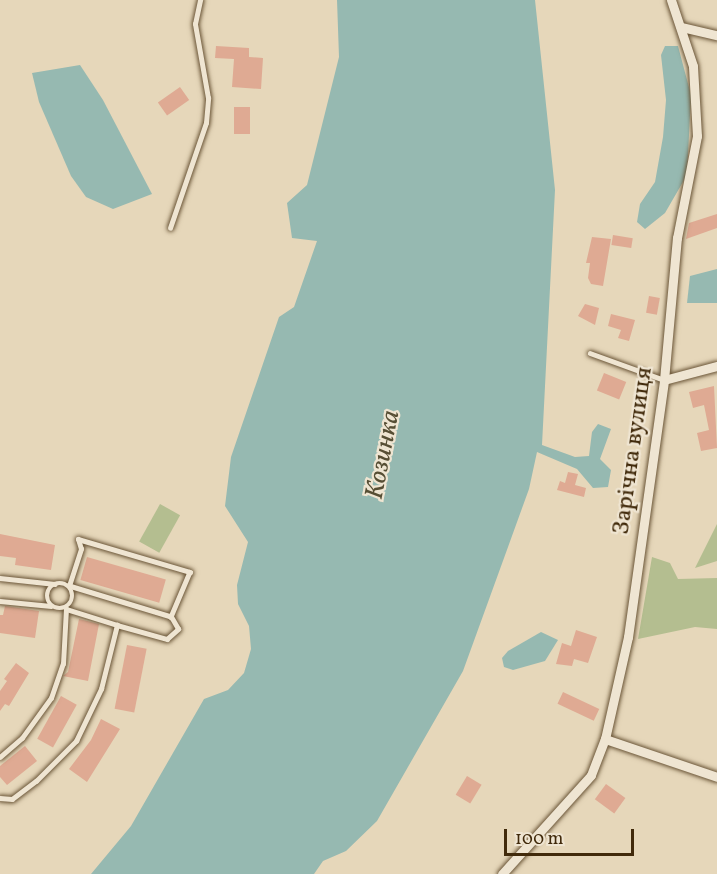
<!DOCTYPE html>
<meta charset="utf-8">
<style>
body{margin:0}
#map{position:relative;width:717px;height:874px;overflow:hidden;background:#e6d7ba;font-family:Vollkorn,serif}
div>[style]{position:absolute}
.green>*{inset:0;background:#b4be90;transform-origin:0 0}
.water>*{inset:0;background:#96b9b1}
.building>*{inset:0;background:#dfaa93;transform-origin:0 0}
.roads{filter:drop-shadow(0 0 2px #6a5537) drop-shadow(0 0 2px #6a5537)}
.lane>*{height:4.5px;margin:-2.25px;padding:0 2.25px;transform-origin:2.25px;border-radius:2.25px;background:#efe5d2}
.lane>.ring{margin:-2.25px;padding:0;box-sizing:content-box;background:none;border:4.5px solid #efe5d2;border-radius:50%}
.street>*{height:9px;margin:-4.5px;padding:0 4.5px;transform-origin:4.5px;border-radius:4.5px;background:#efe5d2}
span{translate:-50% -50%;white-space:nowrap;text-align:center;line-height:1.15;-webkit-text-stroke:4.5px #efe5d2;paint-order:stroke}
.street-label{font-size:24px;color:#412a0b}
.water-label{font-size:26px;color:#564e34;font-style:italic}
.scale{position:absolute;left:504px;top:829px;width:130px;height:27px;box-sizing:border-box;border:3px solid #412a0b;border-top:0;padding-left:8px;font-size:18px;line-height:21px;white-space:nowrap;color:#412a0b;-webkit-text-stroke:4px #efe5d2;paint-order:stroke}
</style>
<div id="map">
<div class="green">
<div style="left:160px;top:504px;width:23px;height:43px;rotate:29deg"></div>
<div style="clip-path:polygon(717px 524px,717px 561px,695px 568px)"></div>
<div style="clip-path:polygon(652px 557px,670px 563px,678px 579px,717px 578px,717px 629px,695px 627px,638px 639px)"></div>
</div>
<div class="water">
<div style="clip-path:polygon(337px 0,535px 0,555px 190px,542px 445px,575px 457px,589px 456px,592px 432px,598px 424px,611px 429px,600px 459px,611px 470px,608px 487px,593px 488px,577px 469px,537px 452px,529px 489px,463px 671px,377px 821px,346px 851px,323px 861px,314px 874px,91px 874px,131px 826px,204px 699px,228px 690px,244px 673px,251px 649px,249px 626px,238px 604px,237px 585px,248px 542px,225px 506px,231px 457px,279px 317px,294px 307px,317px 241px,292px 238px,287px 203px,307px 185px,339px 57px)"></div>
<div style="clip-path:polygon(665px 46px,678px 46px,691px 95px,687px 175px,665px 213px,645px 229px,637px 222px,640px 204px,655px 182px,663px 137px,666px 100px,661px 55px)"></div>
<div style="clip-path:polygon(80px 65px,103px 100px,152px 194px,113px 209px,86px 197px,71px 176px,39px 102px,32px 73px)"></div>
<div style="clip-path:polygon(717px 269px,717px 303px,687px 303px,690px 276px)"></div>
<div style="clip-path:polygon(541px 632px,558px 640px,545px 661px,513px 670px,504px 667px,502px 658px,508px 651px)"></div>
</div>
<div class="building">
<div style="clip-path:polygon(216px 46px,249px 48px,249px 57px,263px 58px,261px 89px,232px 87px,234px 59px,215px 58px)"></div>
<div style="left:180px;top:87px;width:16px;height:27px;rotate:55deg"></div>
<div style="left:234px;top:107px;width:16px;height:27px"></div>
<div style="clip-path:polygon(717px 214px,717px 228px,686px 239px,689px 223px)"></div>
<div style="left:613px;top:235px;width:20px;height:10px;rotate:9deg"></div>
<div style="clip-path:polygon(592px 237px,611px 239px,603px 286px,591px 284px,588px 278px,590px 263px,586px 263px)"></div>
<div style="left:649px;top:296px;width:11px;height:17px;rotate:10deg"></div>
<div style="clip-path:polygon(585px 304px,599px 308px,595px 325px,578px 316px)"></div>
<div style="clip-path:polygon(611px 314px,635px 320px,629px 341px,618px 338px,621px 330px,608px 326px)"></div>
<div style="left:604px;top:373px;width:24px;height:19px;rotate:22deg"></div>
<div style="clip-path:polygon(714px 386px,717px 448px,701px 451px,697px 433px,709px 430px,704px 405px,693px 408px,689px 392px)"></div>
<div style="clip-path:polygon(568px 472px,578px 474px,575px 485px,586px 488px,584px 497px,557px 490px,560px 481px,565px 483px)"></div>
<div style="clip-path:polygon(0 534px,55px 545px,51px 570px,15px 565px,16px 558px,0 556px)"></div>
<div style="left:87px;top:557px;width:82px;height:24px;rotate:16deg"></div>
<div style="clip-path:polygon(5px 606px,39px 611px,35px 638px,0 633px,0 615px,3px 615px)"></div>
<div style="clip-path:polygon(79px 619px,99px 624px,88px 681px,63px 676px,68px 672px)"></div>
<div style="clip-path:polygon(576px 630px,597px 637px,588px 663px,574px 659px,572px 666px,556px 664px,562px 643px,571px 646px)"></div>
<div style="left:127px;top:645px;width:20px;height:65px;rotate:11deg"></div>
<div style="clip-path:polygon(16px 663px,29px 673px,9px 706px,5px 704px,0 711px,0 691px,7px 681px,4px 679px)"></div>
<div style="left:563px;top:692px;width:40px;height:13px;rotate:25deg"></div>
<div style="left:61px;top:696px;width:18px;height:49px;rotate:29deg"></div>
<div style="clip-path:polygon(101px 719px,120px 729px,87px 782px,69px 769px,91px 740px)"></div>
<div style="clip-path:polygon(25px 746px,37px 761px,7px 785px,0 777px,0 766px)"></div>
<div style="left:467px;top:776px;width:17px;height:22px;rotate:31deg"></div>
<div style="left:606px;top:784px;width:24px;height:19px;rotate:36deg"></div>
</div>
<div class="roads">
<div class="lane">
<div style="left:170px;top:228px;width:111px;rotate:-71.1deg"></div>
<div style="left:206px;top:123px;width:25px;rotate:-85deg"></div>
<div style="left:208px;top:98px;width:75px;rotate:-100deg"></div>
<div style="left:195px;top:24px;width:25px;rotate:-78deg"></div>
<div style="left:590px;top:353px;width:79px;rotate:20deg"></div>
<div style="left:78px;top:539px;width:117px;rotate:16.4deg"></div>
<div style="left:190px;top:572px;width:49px;rotate:112.9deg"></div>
<div style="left:0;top:578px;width:55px;rotate:6.2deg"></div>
<div class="ring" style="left:47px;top:583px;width:21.5px;height:21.5px"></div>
<div style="left:0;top:601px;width:51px;rotate:5.6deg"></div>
<div style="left:0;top:757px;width:29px;rotate:-41deg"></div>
<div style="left:22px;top:738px;width:49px;rotate:-54.1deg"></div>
<div style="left:51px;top:698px;width:36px;rotate:-71deg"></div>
<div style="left:63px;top:664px;width:55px;rotate:-86.9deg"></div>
<div style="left:66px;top:609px;width:53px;rotate:17.4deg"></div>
<div style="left:0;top:798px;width:12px;rotate:5deg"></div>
<div style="left:12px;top:799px;width:30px;rotate:-37deg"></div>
<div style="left:36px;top:781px;width:57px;rotate:-45deg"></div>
<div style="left:76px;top:741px;width:58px;rotate:-64.3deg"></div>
<div style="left:101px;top:689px;width:66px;rotate:-76deg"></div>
<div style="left:117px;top:625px;width:52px;rotate:15.6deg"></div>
<div style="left:167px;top:639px;width:15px;rotate:-42deg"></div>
<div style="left:178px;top:629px;width:14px;rotate:-120deg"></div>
<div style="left:171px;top:617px;width:107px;rotate:-163.1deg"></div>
<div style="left:69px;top:586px;width:39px;rotate:-72deg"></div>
<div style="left:81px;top:549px;width:10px;rotate:-107deg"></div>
</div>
<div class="street">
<div style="left:681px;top:27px;width:37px;rotate:13deg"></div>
<div style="left:664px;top:380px;width:55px;rotate:-14.8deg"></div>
<div style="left:605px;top:739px;width:118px;rotate:18.7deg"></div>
<div style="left:502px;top:874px;width:133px;rotate:-48deg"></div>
<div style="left:591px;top:775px;width:39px;rotate:-69deg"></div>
<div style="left:605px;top:739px;width:105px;rotate:-77.3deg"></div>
<div style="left:628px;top:637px;width:260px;rotate:-82deg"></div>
<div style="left:664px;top:380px;width:143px;rotate:-84.8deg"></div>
<div style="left:677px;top:238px;width:104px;rotate:-78.9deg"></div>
<div style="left:697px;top:136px;width:70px;rotate:-93.3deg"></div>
<div style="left:693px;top:66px;width:70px;rotate:-108.4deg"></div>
</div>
</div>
<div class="street-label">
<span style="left:634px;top:451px;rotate:-82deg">Зарічна вулиця</span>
</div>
<div class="water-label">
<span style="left:384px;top:455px;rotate:-79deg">Козинка</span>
</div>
<div class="scale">100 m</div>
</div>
